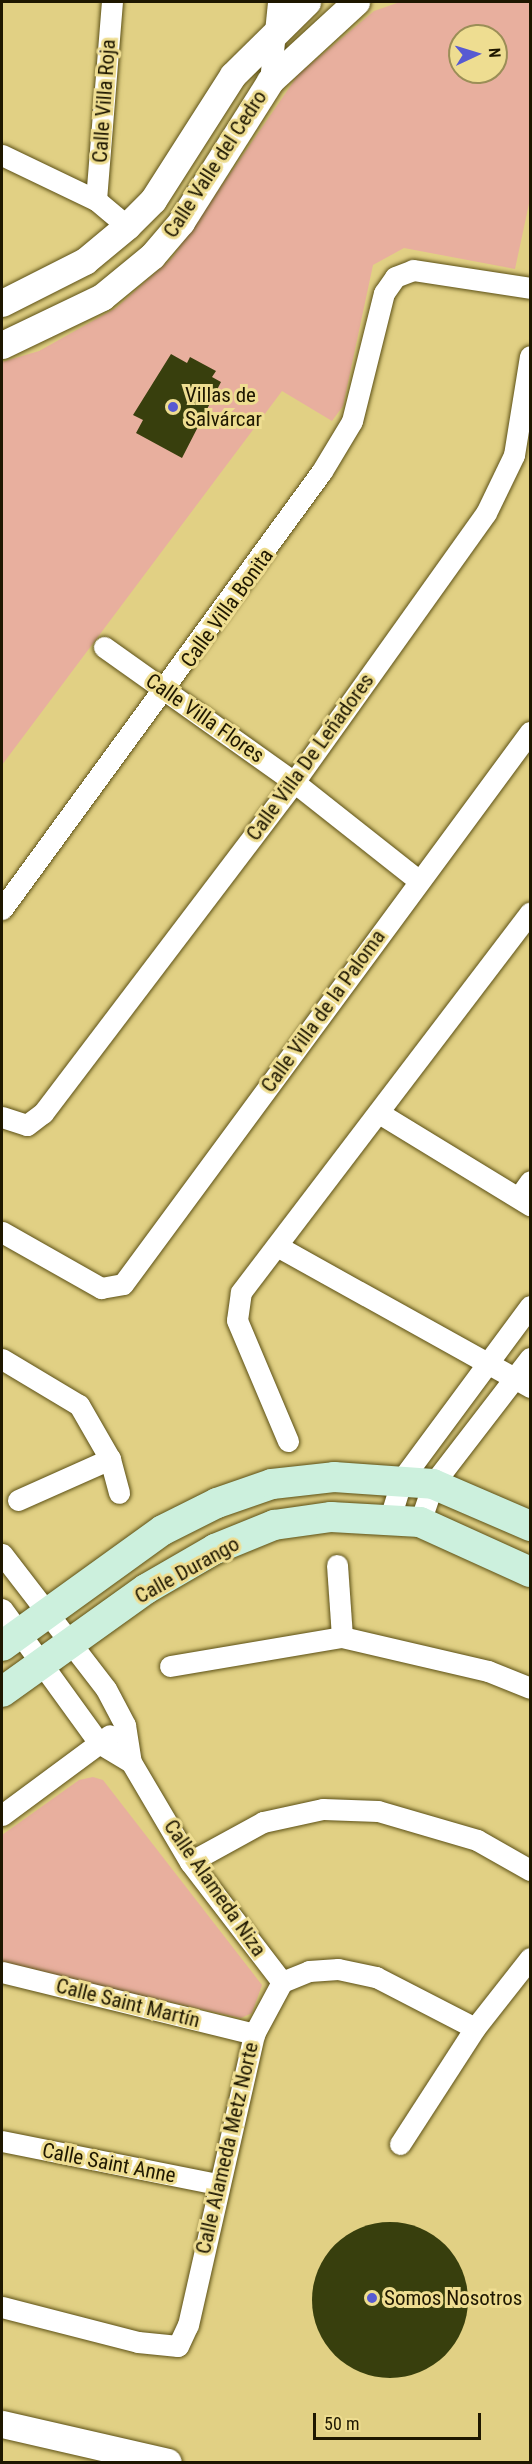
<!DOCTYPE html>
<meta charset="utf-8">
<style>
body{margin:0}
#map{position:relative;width:532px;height:2464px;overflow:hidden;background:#e1d084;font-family:"Roboto Condensed",sans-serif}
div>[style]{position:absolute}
.green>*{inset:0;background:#e8af9e}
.building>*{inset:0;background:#383f0d}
.round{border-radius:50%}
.roads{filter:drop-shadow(0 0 2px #5c5015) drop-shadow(0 0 2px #5c5015)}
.minor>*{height:21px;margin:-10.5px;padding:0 10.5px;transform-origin:10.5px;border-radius:10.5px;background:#fff}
.tertiary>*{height:27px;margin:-13.5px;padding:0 13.5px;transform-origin:13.5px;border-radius:13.5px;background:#fff}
.secondary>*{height:30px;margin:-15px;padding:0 15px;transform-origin:15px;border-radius:15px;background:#ccf0dd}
.dots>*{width:16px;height:16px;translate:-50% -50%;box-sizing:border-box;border:3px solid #eedd91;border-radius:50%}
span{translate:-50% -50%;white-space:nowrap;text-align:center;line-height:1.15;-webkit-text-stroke:6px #eedd91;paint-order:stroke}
.street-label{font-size:21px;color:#1e1700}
.poi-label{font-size:21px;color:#1e1700}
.left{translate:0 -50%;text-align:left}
.frame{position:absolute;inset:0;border:3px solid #1e1700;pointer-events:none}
.north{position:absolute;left:448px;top:24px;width:60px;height:60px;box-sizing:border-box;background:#eedd91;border:2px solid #9b8e57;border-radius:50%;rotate:86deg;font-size:16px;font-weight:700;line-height:24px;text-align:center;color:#1e1700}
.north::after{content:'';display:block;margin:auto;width:21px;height:27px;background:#575ad2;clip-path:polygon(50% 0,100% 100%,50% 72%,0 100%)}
.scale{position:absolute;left:313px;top:2413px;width:168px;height:27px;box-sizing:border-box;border:3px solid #1e1700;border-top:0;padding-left:8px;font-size:18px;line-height:21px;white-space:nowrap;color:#1e1700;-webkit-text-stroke:4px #eedd91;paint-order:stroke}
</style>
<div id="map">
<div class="green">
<div style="clip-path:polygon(evenodd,400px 2px,530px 2px,530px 199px,515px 269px,404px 248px,373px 265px,343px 406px,332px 421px,282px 391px,2px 765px,2px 362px,39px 351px,116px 308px,172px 258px,298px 75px,374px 11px,400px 2px,460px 36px,496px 36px,496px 72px,460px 72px,460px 36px)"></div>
<div style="clip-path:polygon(93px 1777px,103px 1780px,262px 1985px,252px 2013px,241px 2018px,2px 1964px,2px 1835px,79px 1780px)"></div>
</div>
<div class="building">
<div style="clip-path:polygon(171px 354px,187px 363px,190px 357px,216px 371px,212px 377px,221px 382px,182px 458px,136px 433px,143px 420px,133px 415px)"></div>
<div class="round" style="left:312px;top:2222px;width:156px;height:156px"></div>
</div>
<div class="roads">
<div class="minor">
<div style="left:270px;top:81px;width:79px;rotate:-84.2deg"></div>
<div style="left:2px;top:155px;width:104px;rotate:25.6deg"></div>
<div style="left:96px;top:200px;width:40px;rotate:40deg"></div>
<div style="left:96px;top:200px;width:199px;rotate:-85.4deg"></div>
<div style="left:104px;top:647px;width:233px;rotate:35.4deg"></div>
<div style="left:294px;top:782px;width:158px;rotate:38.3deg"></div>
<div style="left:2px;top:909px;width:542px;rotate:-53.85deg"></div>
<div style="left:322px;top:471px;width:58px;rotate:-59deg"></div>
<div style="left:352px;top:421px;width:132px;rotate:-76deg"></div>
<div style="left:384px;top:293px;width:19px;rotate:-55deg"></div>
<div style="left:395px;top:277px;width:19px;rotate:-21deg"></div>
<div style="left:413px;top:270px;width:118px;rotate:8.7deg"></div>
<div style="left:379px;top:1113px;width:177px;rotate:31.4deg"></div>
<div style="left:2px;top:1117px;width:26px;rotate:18deg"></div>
<div style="left:27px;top:1125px;width:20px;rotate:-37deg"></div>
<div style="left:43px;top:1113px;width:415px;rotate:-52.8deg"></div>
<div style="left:294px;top:782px;width:330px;rotate:-54.5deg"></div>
<div style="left:486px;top:513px;width:64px;rotate:-64.2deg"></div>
<div style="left:514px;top:455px;width:100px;rotate:-80.8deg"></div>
<div style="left:519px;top:1197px;width:19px;rotate:-55deg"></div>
<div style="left:2px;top:1232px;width:114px;rotate:29.5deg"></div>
<div style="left:101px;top:1288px;width:22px;rotate:-10deg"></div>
<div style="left:123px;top:1284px;width:686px;rotate:-53.6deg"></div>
<div style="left:277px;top:1246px;width:290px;rotate:29.1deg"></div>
<div style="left:2px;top:1359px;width:90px;rotate:30.9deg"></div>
<div style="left:79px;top:1405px;width:62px;rotate:60.1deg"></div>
<div style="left:110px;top:1459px;width:35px;rotate:75deg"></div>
<div style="left:288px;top:1441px;width:131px;rotate:-112.9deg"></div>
<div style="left:237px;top:1320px;width:28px;rotate:-82deg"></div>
<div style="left:241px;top:1292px;width:477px;rotate:-52.7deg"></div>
<div style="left:18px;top:1500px;width:101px;rotate:-24deg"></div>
<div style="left:390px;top:1518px;width:41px;rotate:-72.9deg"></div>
<div style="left:402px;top:1479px;width:215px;rotate:-53.5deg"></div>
<div style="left:420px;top:1522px;width:40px;rotate:-71.1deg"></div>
<div style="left:433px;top:1484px;width:159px;rotate:-52.4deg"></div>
<div style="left:2px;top:1554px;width:170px;rotate:52.4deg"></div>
<div style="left:106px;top:1689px;width:41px;rotate:62.2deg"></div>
<div style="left:125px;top:1725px;width:37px;rotate:81deg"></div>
<div style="left:131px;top:1762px;width:116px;rotate:59.5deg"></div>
<div style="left:190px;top:1862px;width:151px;rotate:52.5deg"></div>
<div style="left:337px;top:1565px;width:72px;rotate:86deg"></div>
<div style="left:2px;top:1609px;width:165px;rotate:54.1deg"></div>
<div style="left:99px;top:1743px;width:37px;rotate:31deg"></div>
<div style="left:170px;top:1666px;width:174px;rotate:-9.6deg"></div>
<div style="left:342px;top:1637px;width:150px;rotate:13.1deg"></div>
<div style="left:488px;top:1671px;width:45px;rotate:22deg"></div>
<div style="left:2px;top:1815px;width:134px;rotate:-36.5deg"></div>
<div style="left:190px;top:1862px;width:83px;rotate:-28.7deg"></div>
<div style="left:263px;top:1822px;width:61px;rotate:-12.2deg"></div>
<div style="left:323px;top:1809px;width:55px;rotate:2.1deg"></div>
<div style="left:378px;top:1811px;width:103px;rotate:16.3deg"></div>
<div style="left:477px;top:1840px;width:61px;rotate:29.5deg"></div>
<div style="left:2px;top:1972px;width:260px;rotate:13.8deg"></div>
<div style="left:2px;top:2141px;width:219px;rotate:11.3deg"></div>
<div style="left:400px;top:2144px;width:138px;rotate:-57.1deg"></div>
<div style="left:475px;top:2028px;width:89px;rotate:-51.8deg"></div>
<div style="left:2px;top:2307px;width:140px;rotate:14.4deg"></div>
<div style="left:138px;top:2342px;width:40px;rotate:5.7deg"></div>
<div style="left:178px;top:2346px;width:23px;rotate:-65deg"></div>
<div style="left:188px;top:2325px;width:298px;rotate:-77.2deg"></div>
<div style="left:254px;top:2034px;width:59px;rotate:-61.7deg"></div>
<div style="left:282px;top:1982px;width:29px;rotate:-22deg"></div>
<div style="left:309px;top:1971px;width:29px;rotate:-4deg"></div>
<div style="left:338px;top:1969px;width:39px;rotate:12deg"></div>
<div style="left:376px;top:1977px;width:111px;rotate:27.3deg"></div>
</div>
<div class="tertiary">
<div style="left:2px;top:303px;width:93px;rotate:-26.8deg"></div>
<div style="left:85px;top:261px;width:55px;rotate:-39.8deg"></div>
<div style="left:127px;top:226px;width:37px;rotate:-45deg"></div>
<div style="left:153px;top:200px;width:148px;rotate:-57.4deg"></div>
<div style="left:233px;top:75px;width:104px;rotate:-44.6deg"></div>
<div style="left:2px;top:345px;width:111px;rotate:-25.6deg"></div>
<div style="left:102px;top:297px;width:65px;rotate:-39.4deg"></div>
<div style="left:152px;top:256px;width:45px;rotate:-49.5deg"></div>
<div style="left:181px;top:222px;width:167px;rotate:-57.7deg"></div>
<div style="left:270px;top:81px;width:117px;rotate:-42.6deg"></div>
<div style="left:2px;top:2424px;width:170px;rotate:12.9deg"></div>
</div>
<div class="secondary">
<div style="left:2px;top:1646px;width:198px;rotate:-35.8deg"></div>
<div style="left:163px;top:1530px;width:60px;rotate:-26.6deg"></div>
<div style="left:217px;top:1503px;width:58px;rotate:-19.1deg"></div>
<div style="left:272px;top:1484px;width:62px;rotate:-6.4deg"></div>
<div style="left:334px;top:1477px;width:99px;rotate:4deg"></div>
<div style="left:433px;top:1484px;width:106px;rotate:23.4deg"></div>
<div style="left:2px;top:1692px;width:177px;rotate:-35.6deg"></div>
<div style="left:146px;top:1589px;width:80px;rotate:-30.1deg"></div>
<div style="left:215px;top:1549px;width:64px;rotate:-22.1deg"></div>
<div style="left:274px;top:1525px;width:58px;rotate:-8deg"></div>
<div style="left:331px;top:1517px;width:89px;rotate:3.2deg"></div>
<div style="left:420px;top:1522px;width:121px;rotate:24.4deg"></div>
</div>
</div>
<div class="dots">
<div style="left:173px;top:407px;background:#575ad2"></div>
<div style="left:372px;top:2298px;background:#575ad2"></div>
</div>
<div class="street-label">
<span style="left:104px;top:101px;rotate:-86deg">Calle Villa Roja</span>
<span style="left:215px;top:164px;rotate:-57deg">Calle Valle del Cedro</span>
<span style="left:227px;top:608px;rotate:-54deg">Calle Villa Bonita</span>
<span style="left:205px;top:718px;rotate:35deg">Calle Villa Flores</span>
<span style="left:310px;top:757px;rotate:-54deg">Calle Villa De Leñadores</span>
<span style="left:323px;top:1011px;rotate:-54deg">Calle Villa de la Paloma</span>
<span style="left:187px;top:1570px;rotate:-29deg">Calle Durango</span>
<span style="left:215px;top:1888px;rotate:55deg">Calle Alameda Niza</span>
<span style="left:128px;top:2003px;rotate:14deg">Calle Saint Martín</span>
<span style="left:227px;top:2148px;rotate:-77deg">Calle Alameda Metz Norte</span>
<span style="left:109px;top:2163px;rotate:11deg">Calle Saint Anne</span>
</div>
<div class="poi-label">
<span class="left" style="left:185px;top:407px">Villas de<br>Salvárcar</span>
<span class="left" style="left:384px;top:2298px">Somos Nosotros</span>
</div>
<div class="frame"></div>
<div class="north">N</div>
<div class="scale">50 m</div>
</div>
